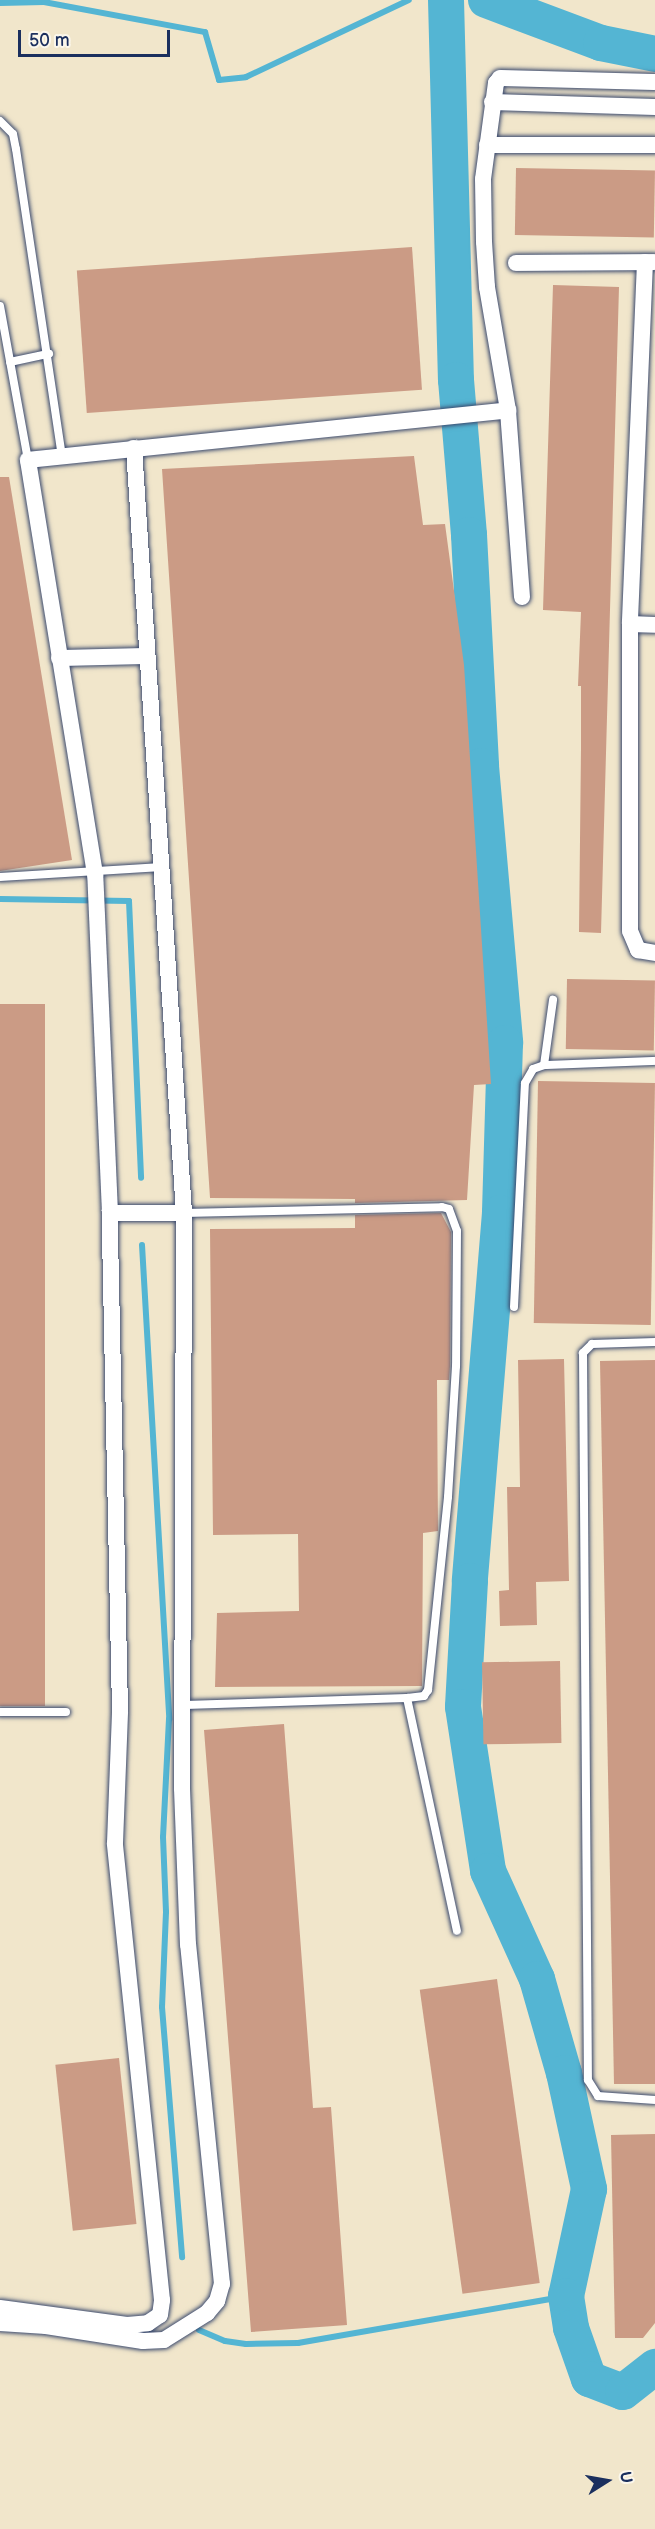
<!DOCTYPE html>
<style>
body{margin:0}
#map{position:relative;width:655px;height:2529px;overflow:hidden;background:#f1e6cb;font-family:"Balsamiq Sans",sans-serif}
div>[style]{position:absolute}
.stream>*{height:6px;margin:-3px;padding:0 3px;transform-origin:3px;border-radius:3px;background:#54b5d3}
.river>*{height:36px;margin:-18px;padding:0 18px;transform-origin:18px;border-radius:18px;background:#54b5d3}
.building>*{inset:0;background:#cb9b85;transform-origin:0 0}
.roads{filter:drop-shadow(0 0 2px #3b4a6e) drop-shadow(0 0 2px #3b4a6e)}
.lane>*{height:8px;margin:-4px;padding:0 4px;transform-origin:4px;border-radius:4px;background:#fff}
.street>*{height:16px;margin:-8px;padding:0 8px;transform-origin:8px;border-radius:8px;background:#fff}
span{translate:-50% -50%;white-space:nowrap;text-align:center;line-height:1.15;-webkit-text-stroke:5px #fbf7ec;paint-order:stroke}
.north{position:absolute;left:577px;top:2451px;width:60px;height:60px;-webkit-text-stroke:4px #fbf7ec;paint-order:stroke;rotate:79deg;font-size:16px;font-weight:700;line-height:24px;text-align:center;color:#1b2f5e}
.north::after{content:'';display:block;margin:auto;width:21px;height:27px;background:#1b2f5e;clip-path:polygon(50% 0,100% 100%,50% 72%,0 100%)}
.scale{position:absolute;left:18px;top:30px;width:152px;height:27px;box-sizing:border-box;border:3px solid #1b2f5e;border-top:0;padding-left:8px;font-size:18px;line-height:21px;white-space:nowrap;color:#1b2f5e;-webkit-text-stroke:4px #fbf7ec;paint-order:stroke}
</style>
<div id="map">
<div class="stream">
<div style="left:0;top:3px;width:44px;rotate:-1.3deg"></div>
<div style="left:44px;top:2px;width:164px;rotate:10.6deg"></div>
<div style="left:205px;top:32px;width:50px;rotate:73.7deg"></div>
<div style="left:219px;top:80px;width:27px;rotate:-6deg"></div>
<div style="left:246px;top:77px;width:180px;rotate:-25.3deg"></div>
<div style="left:0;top:899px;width:129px;rotate:0.9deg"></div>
<div style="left:129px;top:901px;width:277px;rotate:87.5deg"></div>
<div style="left:142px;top:1245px;width:475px;rotate:86.7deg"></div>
<div style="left:169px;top:1719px;width:118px;rotate:92.9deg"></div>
<div style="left:163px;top:1837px;width:75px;rotate:87.7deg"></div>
<div style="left:166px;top:1912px;width:95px;rotate:92.4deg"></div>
<div style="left:162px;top:2007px;width:251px;rotate:85.4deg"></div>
<div style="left:199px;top:2330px;width:28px;rotate:23deg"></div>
<div style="left:225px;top:2341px;width:21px;rotate:8deg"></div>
<div style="left:246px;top:2344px;width:52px;rotate:-1.1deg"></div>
<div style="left:298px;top:2343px;width:272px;rotate:-9.9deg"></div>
</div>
<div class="river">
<div style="left:446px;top:0;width:380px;rotate:88.5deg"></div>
<div style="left:456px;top:380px;width:156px;rotate:85.2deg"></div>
<div style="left:469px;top:535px;width:231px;rotate:87deg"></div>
<div style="left:481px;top:766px;width:278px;rotate:85deg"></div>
<div style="left:505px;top:1043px;width:170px;rotate:91.7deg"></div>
<div style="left:500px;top:1213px;width:369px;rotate:94.7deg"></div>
<div style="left:470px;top:1581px;width:126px;rotate:93.2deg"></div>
<div style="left:463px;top:1707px;width:166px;rotate:81.3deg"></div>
<div style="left:488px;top:1871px;width:119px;rotate:65.6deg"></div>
<div style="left:537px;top:1979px;width:98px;rotate:74deg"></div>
<div style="left:564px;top:2073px;width:119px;rotate:77.8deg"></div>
<div style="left:589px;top:2189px;width:109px;rotate:102.1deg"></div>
<div style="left:566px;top:2296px;width:32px;rotate:81deg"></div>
<div style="left:571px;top:2328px;width:54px;rotate:70.6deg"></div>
<div style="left:589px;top:2379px;width:36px;rotate:21deg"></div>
<div style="left:623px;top:2392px;width:41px;rotate:-38deg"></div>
<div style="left:486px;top:0;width:123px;rotate:20.5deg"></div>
<div style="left:601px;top:43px;width:55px;rotate:11.5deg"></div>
</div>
<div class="building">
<div style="left:516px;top:168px;width:139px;height:67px;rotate:1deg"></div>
<div style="left:412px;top:247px;width:143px;height:336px;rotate:86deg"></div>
<div style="clip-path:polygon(553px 285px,619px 287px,601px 933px,579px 932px,581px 748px,581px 686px,578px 686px,581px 612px,543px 610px)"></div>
<div style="clip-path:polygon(414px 456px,423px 525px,445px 524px,464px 665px,491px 1084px,474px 1085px,467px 1200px,355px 1203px,355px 1199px,210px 1198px,162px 469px)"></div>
<div style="clip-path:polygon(0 477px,9px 477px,72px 860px,0 871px)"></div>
<div style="left:567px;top:979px;width:88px;height:70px;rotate:1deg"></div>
<div style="left:45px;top:1004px;width:702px;height:45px;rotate:90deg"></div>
<div style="left:538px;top:1081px;width:117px;height:242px;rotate:1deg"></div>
<div style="clip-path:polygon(441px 1213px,451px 1232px,450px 1366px,449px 1380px,437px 1380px,438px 1531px,423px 1533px,422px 1686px,215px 1687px,217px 1613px,299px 1611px,298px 1534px,213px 1535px,210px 1229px,355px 1228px,355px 1215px)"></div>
<div style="clip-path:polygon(564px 1359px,569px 1581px,536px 1582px,537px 1625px,500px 1626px,499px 1591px,509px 1590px,507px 1487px,520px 1487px,518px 1360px)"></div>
<div style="clip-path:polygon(655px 1360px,655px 2084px,614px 2084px,600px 1361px)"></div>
<div style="left:560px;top:1661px;width:82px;height:78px;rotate:89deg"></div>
<div style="clip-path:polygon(284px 1724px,313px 2108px,331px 2107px,347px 2325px,251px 2332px,204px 1730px)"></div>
<div style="left:497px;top:1979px;width:307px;height:78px;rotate:82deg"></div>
<div style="left:119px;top:2058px;width:167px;height:64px;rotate:84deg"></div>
<div style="clip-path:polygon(655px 2134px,655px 2323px,643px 2338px,615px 2338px,611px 2135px)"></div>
</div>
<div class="roads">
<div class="lane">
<div style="left:0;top:121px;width:18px;rotate:45deg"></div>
<div style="left:13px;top:134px;width:15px;rotate:79deg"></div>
<div style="left:16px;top:149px;width:309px;rotate:81.5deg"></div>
<div style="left:0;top:306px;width:157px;rotate:79.7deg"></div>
<div style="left:10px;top:362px;width:40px;rotate:-12deg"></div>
<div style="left:0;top:877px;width:162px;rotate:-3.5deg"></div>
<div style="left:544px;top:1065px;width:66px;rotate:-82.1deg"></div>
<div style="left:184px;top:1213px;width:258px;rotate:-1.3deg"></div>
<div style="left:442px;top:1207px;width:7px;rotate:16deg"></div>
<div style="left:449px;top:1209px;width:23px;rotate:70deg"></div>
<div style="left:457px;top:1231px;width:135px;rotate:90.4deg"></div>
<div style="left:456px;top:1366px;width:131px;rotate:93.5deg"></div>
<div style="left:448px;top:1497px;width:194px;rotate:95.9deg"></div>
<div style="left:428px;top:1690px;width:7px;rotate:124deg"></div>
<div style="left:424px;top:1696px;width:17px;rotate:173deg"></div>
<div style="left:407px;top:1698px;width:222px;rotate:178.2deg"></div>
<div style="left:514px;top:1307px;width:224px;rotate:-87.2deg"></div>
<div style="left:525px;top:1083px;width:16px;rotate:-60deg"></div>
<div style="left:533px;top:1069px;width:12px;rotate:-20deg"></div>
<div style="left:544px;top:1065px;width:111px;rotate:-2.1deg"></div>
<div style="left:655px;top:1342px;width:63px;rotate:178.2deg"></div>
<div style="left:592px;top:1344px;width:13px;rotate:135deg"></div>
<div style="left:583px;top:1353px;width:727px;rotate:89.61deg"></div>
<div style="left:588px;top:2080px;width:19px;rotate:58deg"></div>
<div style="left:598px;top:2096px;width:57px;rotate:4deg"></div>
<div style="left:407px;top:1698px;width:238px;rotate:77.9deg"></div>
<div style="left:0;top:1712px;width:66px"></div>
</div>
<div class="street">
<div style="left:492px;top:102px;width:163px;rotate:1.8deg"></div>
<div style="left:487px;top:145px;width:168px"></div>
<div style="left:645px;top:262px;width:362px;rotate:92.4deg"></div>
<div style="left:630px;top:624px;width:307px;rotate:90deg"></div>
<div style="left:630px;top:931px;width:21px;rotate:67deg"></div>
<div style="left:638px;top:950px;width:17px;rotate:10deg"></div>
<div style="left:516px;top:263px;width:138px;rotate:-0.4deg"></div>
<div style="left:522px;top:597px;width:188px;rotate:-94.3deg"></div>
<div style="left:508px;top:410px;width:125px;rotate:-99.7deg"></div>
<div style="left:487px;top:287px;width:45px;rotate:-93.8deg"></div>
<div style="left:484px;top:242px;width:63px;rotate:-90.9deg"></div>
<div style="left:483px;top:179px;width:97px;rotate:-82.3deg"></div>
<div style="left:496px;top:83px;width:6px;rotate:-51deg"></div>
<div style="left:500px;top:78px;width:155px;rotate:1.5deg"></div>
<div style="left:630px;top:624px;width:25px;rotate:2deg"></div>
<div style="left:59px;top:658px;width:88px;rotate:-1.3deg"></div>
<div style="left:110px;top:1213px;width:74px"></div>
<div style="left:0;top:2308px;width:128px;rotate:7.6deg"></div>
<div style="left:127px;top:2325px;width:21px;rotate:-5deg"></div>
<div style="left:148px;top:2323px;width:14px;rotate:-34deg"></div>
<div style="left:160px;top:2315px;width:15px;rotate:-82deg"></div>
<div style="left:162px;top:2300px;width:459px;rotate:-95.9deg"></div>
<div style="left:115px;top:1843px;width:132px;rotate:-87.8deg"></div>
<div style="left:120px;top:1711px;width:498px;rotate:-91.2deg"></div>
<div style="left:110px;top:1213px;width:339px;rotate:-92.5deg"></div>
<div style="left:95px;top:874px;width:419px;rotate:-99.2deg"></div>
<div style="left:28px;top:460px;width:483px;rotate:-5.9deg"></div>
<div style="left:0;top:2323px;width:46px;rotate:3.7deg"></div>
<div style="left:46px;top:2326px;width:98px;rotate:8.8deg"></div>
<div style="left:143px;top:2341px;width:21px;rotate:-3deg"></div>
<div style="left:164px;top:2340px;width:51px;rotate:-32.1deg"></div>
<div style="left:207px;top:2313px;width:16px;rotate:-50deg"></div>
<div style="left:217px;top:2301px;width:18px;rotate:-74deg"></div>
<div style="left:222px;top:2284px;width:341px;rotate:-95.7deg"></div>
<div style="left:188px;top:1945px;width:157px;rotate:-92.2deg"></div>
<div style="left:182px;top:1788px;width:575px;rotate:-89.8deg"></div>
<div style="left:184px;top:1213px;width:767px;rotate:-93.74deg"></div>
</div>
</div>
<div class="north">U</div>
<div class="scale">50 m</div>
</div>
